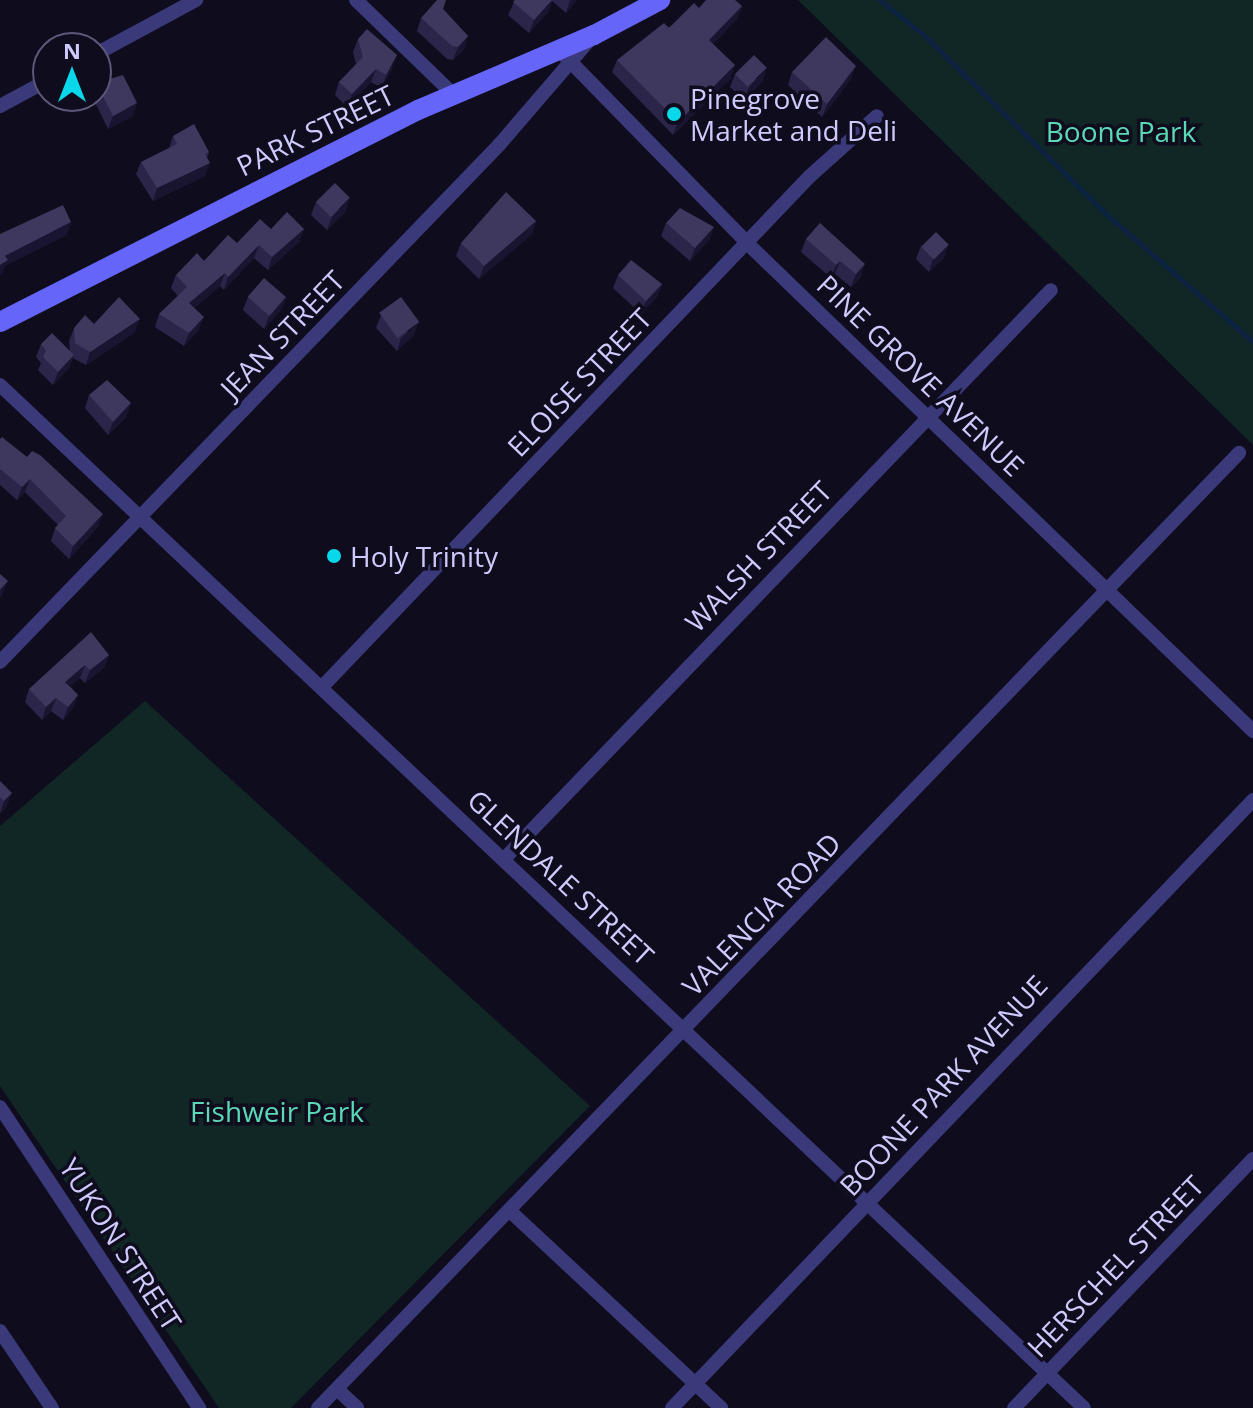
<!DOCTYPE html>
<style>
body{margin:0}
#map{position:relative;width:1253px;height:1408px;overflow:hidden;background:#0f0c1d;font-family:"Open Sans",sans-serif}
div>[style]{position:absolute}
.green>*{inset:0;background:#102725}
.stream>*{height:5px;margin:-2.5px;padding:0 2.5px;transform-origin:2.5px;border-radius:2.5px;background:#0d2240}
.street>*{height:14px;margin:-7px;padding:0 7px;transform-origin:7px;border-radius:7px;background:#3a397a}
.secondary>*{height:20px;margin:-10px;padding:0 10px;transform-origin:10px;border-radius:10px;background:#6665f9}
.wall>*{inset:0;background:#2c254a}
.shaded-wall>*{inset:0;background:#191430}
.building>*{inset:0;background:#3e375e;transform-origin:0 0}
.dots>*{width:22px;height:22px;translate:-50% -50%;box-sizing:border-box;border:4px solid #0f0c1d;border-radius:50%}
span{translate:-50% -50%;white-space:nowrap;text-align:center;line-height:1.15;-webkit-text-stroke:7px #0f0c1d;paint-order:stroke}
.poi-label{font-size:28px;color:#cfcafd}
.left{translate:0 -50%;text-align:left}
.street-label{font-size:28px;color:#cfcafd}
.park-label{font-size:28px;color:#5ad9b7}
.north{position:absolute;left:32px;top:32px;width:80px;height:80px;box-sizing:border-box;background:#0f0c1d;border:2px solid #5c5877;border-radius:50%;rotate:0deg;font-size:22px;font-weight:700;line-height:32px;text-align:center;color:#cfcafd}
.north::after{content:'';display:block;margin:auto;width:28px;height:36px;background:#09d8ea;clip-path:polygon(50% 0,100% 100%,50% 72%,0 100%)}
</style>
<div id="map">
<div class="green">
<div style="clip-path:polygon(798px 0,1253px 0,1253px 445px,1084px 279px)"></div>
<div style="clip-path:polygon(145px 701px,590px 1106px,291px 1408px,219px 1408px,0 1086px,0 826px)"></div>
</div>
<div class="stream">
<div style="left:880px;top:0;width:56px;rotate:38.5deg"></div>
<div style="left:924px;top:35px;width:255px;rotate:44.5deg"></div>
<div style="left:1106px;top:214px;width:195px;rotate:41deg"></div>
</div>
<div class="street">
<div style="left:356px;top:0;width:135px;rotate:44.1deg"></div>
<div style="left:559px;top:50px;width:271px;rotate:45.7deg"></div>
<div style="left:748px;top:244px;width:702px;rotate:43.96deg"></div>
<div style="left:96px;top:54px;width:114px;rotate:-28.4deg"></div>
<div style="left:0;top:106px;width:55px;rotate:-28.4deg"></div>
<div style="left:0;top:385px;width:1490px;rotate:43.34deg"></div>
<div style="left:0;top:662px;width:719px;rotate:-46.01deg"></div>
<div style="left:499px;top:145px;width:141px;rotate:-49.3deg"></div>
<div style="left:322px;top:687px;width:705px;rotate:-46.32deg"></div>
<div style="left:809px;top:177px;width:91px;rotate:-41.9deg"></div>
<div style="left:504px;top:859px;width:789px;rotate:-46.13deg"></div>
<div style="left:0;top:1107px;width:361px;rotate:56.5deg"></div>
<div style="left:510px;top:1211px;width:289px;rotate:43deg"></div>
<div style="left:0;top:1331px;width:93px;rotate:56deg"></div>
<div style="left:338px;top:1390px;width:26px;rotate:43deg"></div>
<div style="left:318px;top:1408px;width:1327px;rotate:-46.04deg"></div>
<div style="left:672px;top:1408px;width:841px;rotate:-46.3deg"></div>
<div style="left:1014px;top:1408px;width:345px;rotate:-46.2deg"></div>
</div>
<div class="secondary">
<div style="left:0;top:322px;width:469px;rotate:-26.9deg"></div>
<div style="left:418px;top:110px;width:191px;rotate:-23.1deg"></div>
<div style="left:594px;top:35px;width:75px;rotate:-27.9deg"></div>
</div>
<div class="wall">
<div style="clip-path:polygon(515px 0,577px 0,566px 13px,552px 1px,548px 12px,529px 33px,508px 15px)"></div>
<div style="clip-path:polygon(742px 6px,737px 19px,713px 44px,731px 78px,673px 135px,612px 72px,617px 60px,699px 8px)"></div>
<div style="clip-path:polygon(443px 9px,468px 36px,464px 49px,453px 60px,447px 59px,417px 31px,421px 18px)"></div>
<div style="clip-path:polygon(358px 39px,392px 68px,382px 88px,371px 82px,347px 107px,335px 95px,339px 82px,356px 64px,353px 52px)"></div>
<div style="clip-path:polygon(792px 72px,851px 79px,822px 117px,788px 85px)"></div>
<div style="clip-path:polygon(735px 74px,763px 81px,744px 100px,730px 87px)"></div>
<div style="clip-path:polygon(96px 83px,133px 116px,108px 129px,92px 96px,96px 96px)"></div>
<div style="clip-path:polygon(173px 136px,209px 152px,207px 158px,205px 176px,153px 201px,136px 174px,141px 162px,169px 148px)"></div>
<div style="clip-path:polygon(316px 202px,346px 211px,327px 230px,311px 215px)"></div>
<div style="clip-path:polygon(536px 221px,532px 234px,479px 279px,456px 256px,461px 243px)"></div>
<div style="clip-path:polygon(666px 223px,714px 227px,709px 240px,690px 261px,661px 236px)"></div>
<div style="clip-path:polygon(820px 223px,861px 277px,851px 287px,835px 274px,831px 278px,801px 252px,806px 239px)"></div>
<div style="clip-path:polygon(304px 229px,299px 242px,268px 270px,254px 258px,224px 290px,220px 286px,194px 308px,199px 330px,184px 346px,155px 327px,159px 314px,178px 296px,171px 288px,176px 275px,204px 261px,237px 243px)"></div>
<div style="clip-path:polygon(921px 246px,944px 258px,929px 272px,916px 259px)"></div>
<div style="clip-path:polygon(618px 275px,662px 284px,657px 297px,641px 314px,613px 288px)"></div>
<div style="clip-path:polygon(248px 297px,286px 297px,281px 310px,264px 329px,243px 310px)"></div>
<div style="clip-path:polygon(381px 315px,414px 335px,397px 351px,376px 328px)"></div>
<div style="clip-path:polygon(94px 324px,135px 332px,86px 365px,73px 358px,69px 368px,53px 385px,38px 370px,41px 363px,36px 357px,41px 344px,70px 352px,69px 341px,74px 328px)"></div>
<div style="clip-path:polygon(89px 395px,127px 416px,108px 435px,85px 408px)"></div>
<div style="clip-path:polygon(0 439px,98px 527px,69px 559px,51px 541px,55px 528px,58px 525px,25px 492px,17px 500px,0 485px)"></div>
<div style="clip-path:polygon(109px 655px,104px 668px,85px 683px,80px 678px,70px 686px,78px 695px,73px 708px,63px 720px,51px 711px,42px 720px,25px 702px,29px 689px)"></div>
<div style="clip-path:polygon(0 781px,7px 806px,0 813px)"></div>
</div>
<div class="shaded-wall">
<div style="clip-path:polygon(552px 0,548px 12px,529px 33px,534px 20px)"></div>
<div style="clip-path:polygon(570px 0,577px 0,566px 13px)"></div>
<div style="clip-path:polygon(742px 6px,737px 19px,705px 53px,709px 40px)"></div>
<div style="clip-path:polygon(468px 36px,464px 49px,453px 60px,458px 47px)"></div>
<div style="clip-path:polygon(397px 55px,392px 68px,382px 88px,386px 75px)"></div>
<div style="clip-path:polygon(735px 65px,731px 78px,673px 135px,678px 122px)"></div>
<div style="clip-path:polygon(856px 66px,851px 79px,822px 117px,827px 104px)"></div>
<div style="clip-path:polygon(767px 68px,763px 81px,744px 100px,749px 87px)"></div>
<div style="clip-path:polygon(376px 69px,371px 82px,347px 107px,352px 94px)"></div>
<div style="clip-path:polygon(137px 103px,133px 116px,108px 129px,113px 116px)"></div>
<div style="clip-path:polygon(210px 163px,205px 176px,153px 201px,157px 188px)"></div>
<div style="clip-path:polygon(350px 198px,346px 211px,327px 230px,332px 217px)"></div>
<div style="clip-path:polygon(536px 221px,532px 234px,479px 279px,484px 266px)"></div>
<div style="clip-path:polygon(71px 222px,67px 235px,5px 266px,3px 273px,0 275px,0 265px,5px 256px)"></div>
<div style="clip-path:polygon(714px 227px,709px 240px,690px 261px,695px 248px)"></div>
<div style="clip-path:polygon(304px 229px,299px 242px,268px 270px,272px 257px)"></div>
<div style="clip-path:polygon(259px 245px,254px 258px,224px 290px,228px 277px)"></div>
<div style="clip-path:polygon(949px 245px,944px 258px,929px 272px,933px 259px)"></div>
<div style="clip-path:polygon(840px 261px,835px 274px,831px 278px,836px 265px)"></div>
<div style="clip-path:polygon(865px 264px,861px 277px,851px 287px,856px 274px)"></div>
<div style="clip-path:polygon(225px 273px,220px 286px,184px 316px,189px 303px)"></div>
<div style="clip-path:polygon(662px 284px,657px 297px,641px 314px,646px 301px)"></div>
<div style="clip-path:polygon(286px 297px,281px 310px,264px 329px,269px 316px)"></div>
<div style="clip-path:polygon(204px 317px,199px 330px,184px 346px,189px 333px)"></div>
<div style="clip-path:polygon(140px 319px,135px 332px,86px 365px,90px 352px)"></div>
<div style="clip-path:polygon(419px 322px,414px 335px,397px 351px,401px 338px)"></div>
<div style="clip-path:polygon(74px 355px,69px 368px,53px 385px,58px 372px)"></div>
<div style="clip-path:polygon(131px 403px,127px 416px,108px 435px,113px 422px)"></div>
<div style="clip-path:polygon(30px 479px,25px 492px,17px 500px,22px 487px)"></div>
<div style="clip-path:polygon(103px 514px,98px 527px,69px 559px,73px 546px)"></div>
<div style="clip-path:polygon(8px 581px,3px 594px,0 598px,0 590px)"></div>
<div style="clip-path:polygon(109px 655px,104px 668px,85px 683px,90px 670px)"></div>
<div style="clip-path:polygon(85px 665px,80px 678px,60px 695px,65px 682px)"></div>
<div style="clip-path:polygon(78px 695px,73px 708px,63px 720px,68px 707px)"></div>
<div style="clip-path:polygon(56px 698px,51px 711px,42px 720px,46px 707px)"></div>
<div style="clip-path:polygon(12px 793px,7px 806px,0 813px,4px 801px)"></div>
</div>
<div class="building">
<div style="clip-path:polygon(437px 0,446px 0,443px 9px,468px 36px,458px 47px,452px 46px,421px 18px)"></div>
<div style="clip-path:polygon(515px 0,552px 0,534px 20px,513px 2px)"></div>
<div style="clip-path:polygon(706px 0,735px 0,742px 6px,709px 40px,735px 65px,678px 122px,617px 60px,664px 23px,669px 28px,694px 3px,699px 8px)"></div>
<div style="clip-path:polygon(367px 29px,397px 55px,386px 75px,376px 69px,352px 94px,339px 82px,363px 57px,358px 39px)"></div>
<div style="clip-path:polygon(826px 37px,856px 66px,827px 104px,792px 72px)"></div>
<div style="left:754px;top:55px;width:18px;height:27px;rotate:45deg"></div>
<div style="clip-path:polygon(123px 75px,137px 103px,113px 116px,96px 83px)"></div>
<div style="clip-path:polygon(194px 124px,209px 152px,205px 154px,210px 163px,157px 188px,141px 162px,177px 144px,173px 136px)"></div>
<div style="left:335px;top:183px;width:21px;height:27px;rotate:45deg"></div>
<div style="clip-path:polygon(506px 192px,536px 221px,484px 266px,461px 243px)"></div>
<div style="clip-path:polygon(63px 205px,71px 222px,5px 256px,8px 260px,0 265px,0 234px)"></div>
<div style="clip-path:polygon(680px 208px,714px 227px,695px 248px,666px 223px)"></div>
<div style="clip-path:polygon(287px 212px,304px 229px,272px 257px,259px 245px,228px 277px,225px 273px,189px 303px,204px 317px,189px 333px,159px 314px,187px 287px,176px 275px,197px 253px,204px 261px,228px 235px,237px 243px,260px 219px,271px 229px)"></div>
<div style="clip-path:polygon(820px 223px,865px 264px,856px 274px,840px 261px,836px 265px,806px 239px)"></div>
<div style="left:936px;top:232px;width:18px;height:21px;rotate:45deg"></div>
<div style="clip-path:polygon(631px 260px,662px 284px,646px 301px,618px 275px)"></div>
<div style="left:264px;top:278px;width:29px;height:25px;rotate:41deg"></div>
<div style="clip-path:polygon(119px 297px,140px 319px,90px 352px,75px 343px,74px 328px,85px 315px,94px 324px)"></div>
<div style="left:401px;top:297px;width:31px;height:27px;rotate:54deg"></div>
<div style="clip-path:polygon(52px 333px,74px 355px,58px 372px,43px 357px,46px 351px,41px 344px)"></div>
<div style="clip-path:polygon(107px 380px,131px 403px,113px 422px,89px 395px)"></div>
<div style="clip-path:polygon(2px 437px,27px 457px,32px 451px,40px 455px,103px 514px,73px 546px,55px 528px,66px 516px,30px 479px,22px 487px,0 469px,0 439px)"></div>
<div style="clip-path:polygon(0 574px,8px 581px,0 590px)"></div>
<div style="clip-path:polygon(91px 632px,109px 655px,90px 670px,85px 665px,65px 682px,78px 695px,68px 707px,56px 698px,46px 707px,29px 689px)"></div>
<div style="clip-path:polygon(0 781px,12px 793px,4px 801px,0 797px)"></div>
</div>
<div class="dots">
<div style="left:674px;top:114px;background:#09d8ea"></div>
<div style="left:334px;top:556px;background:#09d8ea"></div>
</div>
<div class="poi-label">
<span class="left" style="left:690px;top:114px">Pinegrove<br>Market and Deli</span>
<span class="left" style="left:350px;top:556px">Holy Trinity</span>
</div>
<div class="street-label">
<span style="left:315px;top:130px;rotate:-26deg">PARK STREET</span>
<span style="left:282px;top:334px;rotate:-46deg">JEAN STREET</span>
<span style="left:921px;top:375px;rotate:44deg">PINE GROVE AVENUE</span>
<span style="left:579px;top:382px;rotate:-46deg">ELOISE STREET</span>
<span style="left:758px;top:556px;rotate:-46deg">WALSH STREET</span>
<span style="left:561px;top:877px;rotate:43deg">GLENDALE STREET</span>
<span style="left:761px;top:914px;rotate:-46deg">VALENCIA ROAD</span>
<span style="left:943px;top:1085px;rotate:-47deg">BOONE PARK AVENUE</span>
<span style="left:121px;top:1244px;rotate:57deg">YUKON STREET</span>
<span style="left:1115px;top:1266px;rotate:-46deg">HERSCHEL STREET</span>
</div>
<div class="park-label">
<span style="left:1121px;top:131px">Boone Park</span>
<span style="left:277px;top:1111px">Fishweir Park</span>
</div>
<div class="north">N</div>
</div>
